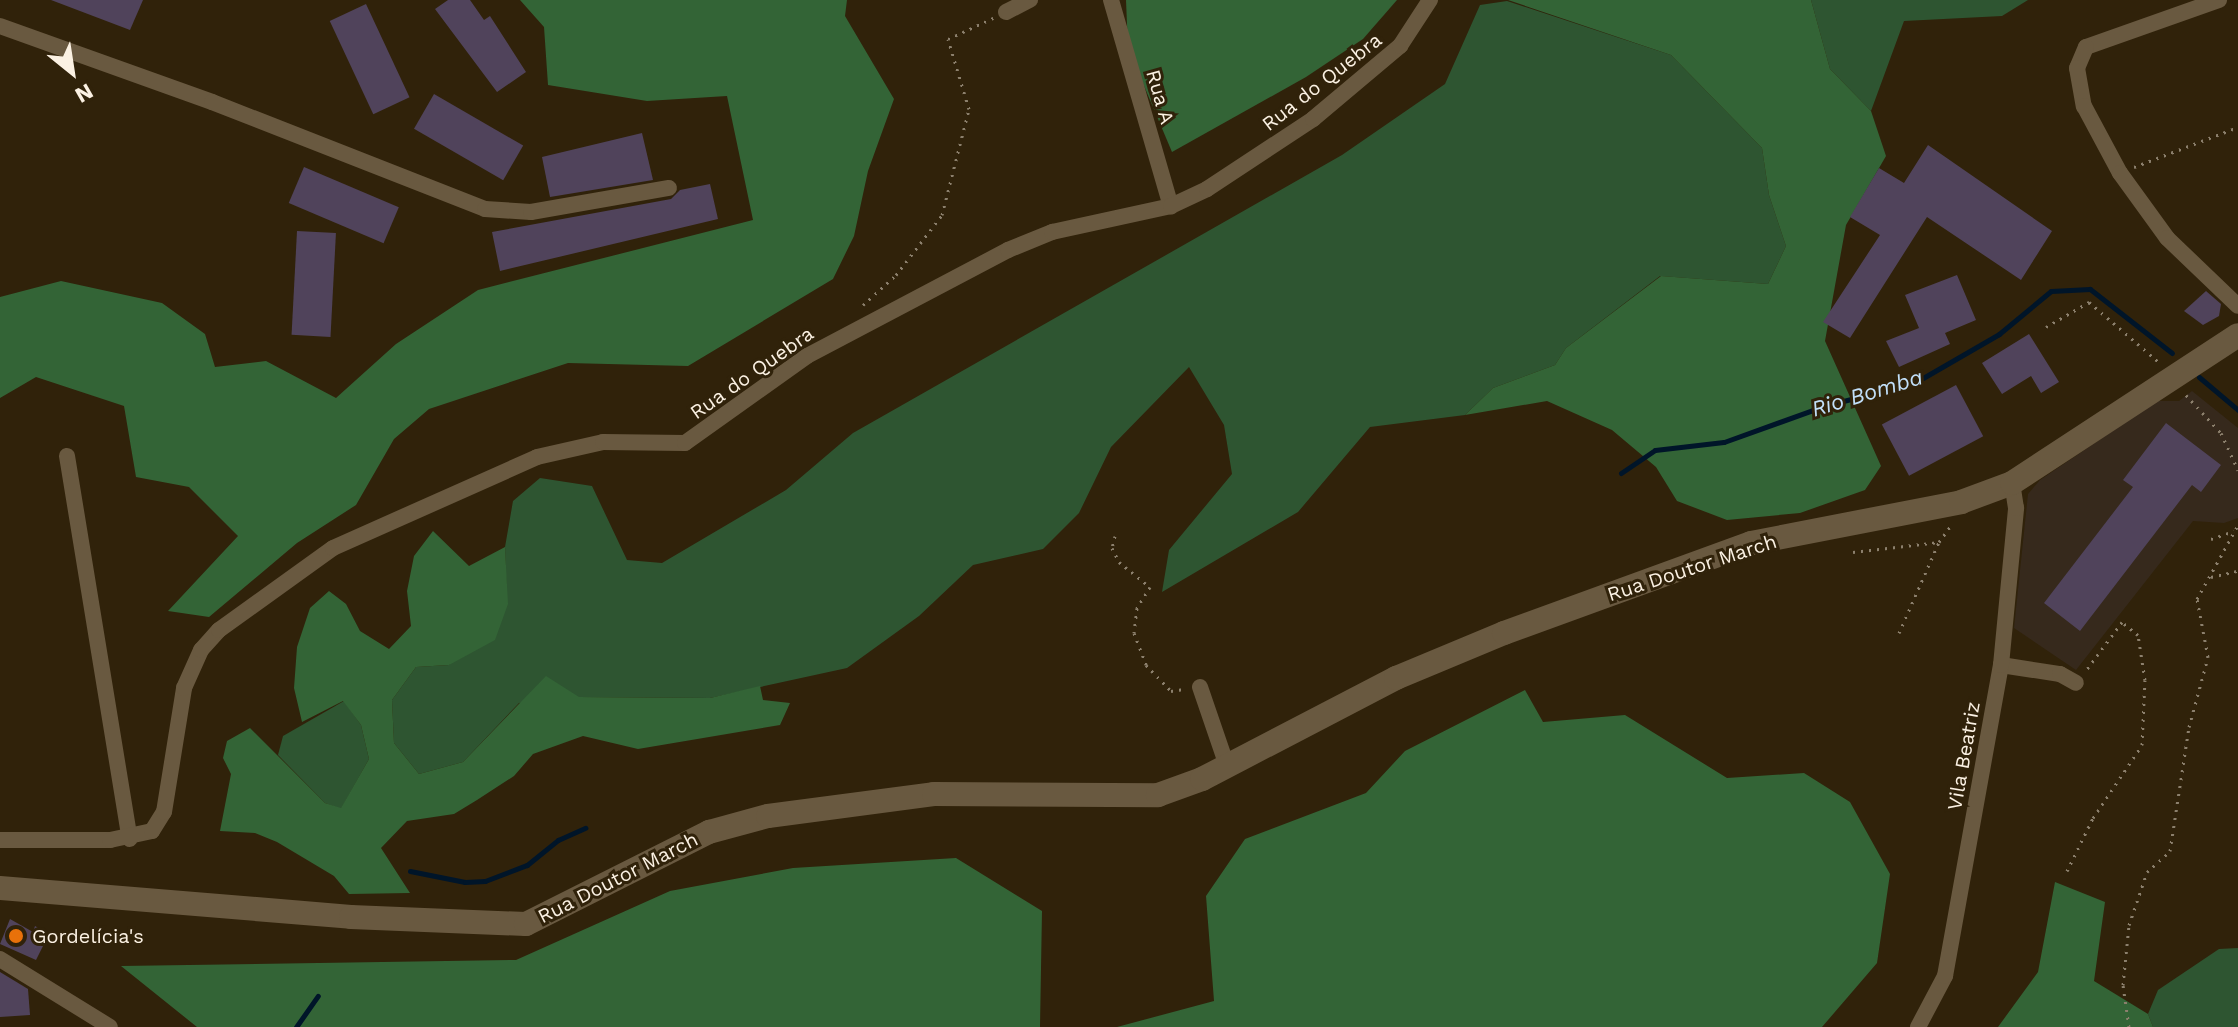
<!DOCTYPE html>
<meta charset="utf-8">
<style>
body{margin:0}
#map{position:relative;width:2238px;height:1027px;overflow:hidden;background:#30220a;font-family:"Work Sans",sans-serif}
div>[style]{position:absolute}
.education>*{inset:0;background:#36291c}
.green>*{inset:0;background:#2e5531}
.forest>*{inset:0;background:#336436}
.stream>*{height:5px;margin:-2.5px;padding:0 2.5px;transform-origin:2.5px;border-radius:2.5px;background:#001529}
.building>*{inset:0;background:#50435b;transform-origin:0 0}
.path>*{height:3px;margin-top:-1.5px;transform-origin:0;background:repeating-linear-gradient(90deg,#8c806d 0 2px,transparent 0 8px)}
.minor>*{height:16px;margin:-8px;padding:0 8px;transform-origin:8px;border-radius:8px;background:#695940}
.secondary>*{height:24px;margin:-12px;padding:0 12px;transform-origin:12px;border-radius:12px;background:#695940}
.dots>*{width:22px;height:22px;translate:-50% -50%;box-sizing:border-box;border:4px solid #30220a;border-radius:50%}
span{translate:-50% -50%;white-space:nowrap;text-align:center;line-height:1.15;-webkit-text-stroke:6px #30220a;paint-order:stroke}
.street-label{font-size:20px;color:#fbf1e3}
.poi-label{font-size:20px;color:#fbf1e3}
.left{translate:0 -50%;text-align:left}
.water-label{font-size:22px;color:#c2e0fa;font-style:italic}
.north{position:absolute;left:32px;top:32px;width:80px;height:80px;-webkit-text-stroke:6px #30220a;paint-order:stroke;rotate:150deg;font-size:22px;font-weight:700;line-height:32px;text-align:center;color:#fbf1e3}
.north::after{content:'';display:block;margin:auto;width:28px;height:36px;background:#fbf1e3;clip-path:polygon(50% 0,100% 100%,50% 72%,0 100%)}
</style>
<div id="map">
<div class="education">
<div style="clip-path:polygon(2192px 391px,2238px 428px,2238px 518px,2224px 523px,2193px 521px,2076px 670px,2014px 628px,2028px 494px,2040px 480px,2157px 401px,2179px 401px)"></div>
</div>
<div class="green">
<div style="clip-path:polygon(1811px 0,2028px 0,2002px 16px,1904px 21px,1871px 111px,1830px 69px)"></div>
<div style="clip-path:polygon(1507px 1px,1671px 55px,1762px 148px,1769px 195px,1786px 246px,1768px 284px,1660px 276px,1566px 348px,1555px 365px,1493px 388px,1465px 415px,1370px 427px,1298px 512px,1162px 592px,1169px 550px,1232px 474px,1224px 425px,1189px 367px,1111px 447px,1079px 513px,1043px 549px,973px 565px,919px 616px,847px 668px,710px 698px,579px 697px,519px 703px,463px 762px,419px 774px,394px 743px,392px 700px,416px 667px,449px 665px,507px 604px,505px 547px,513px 501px,540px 478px,592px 486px,627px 560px,662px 563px,786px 490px,853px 433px,1342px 155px,1445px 84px,1480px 5px)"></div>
<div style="clip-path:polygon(344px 701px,361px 725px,369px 759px,341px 809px,325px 803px,278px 755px,283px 736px)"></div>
<div style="clip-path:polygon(2238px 948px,2238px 1027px,2153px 1027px,2148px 1014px,2158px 990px,2219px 949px)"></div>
</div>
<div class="forest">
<div style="clip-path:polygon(520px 0,847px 0,845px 16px,894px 99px,868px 171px,854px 236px,833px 279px,688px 366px,568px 363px,429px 409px,394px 439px,356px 505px,297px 543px,209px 617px,168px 611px,238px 536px,189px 487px,136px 477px,124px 406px,36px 377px,0 398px,0 297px,61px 281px,162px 303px,205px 334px,215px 367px,266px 361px,336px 398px,396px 344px,478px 290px,753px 220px,727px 96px,647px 101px,548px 85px,544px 27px)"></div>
<div style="clip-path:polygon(1126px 0,1397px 0,1363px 39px,1306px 77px,1172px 152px,1128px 48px)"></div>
<div style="clip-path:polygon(1508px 0,1811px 0,1830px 69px,1871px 111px,1886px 156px,1846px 225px,1825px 341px,1881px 466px,1865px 490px,1800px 513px,1727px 520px,1677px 501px,1656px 467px,1612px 430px,1547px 401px,1465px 415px,1493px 388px,1555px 365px,1566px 348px,1661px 276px,1768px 284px,1786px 246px,1769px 195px,1762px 148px,1671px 55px)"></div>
<div style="clip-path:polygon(433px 531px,469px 566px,505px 547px,508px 604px,495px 640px,449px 665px,416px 667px,392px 700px,394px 743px,419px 774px,463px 762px,546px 676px,579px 697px,710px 698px,760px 686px,763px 700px,790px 703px,780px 725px,638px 749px,583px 736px,533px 754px,514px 776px,477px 800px,454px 814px,407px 821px,381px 848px,410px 893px,349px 894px,334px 876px,277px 842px,255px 833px,220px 831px,231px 774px,223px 758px,227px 741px,250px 728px,325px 803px,341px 808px,369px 759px,361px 725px,343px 701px,302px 722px,294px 688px,297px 647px,310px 608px,329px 591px,346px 604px,360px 631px,389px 649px,411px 626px,407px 591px,414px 556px)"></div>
<div style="clip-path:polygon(1525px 690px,1543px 722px,1625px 715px,1727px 778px,1804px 773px,1850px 802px,1890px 874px,1877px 963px,1822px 1027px,1117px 1027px,1214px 1001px,1206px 896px,1245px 839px,1366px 793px,1405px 751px)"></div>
<div style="clip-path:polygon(956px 858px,1042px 911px,1040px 1027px,197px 1027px,121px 966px,516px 960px,670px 891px,793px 868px)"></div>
<div style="clip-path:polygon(2055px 882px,2105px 902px,2094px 981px,2148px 1014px,2153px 1027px,1998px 1027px,2038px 972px)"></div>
</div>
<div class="stream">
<div style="left:2199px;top:377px;width:51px;rotate:40.2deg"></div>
<div style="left:1621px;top:473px;width:41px;rotate:-34.1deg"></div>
<div style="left:1655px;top:450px;width:69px;rotate:-6.6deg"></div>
<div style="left:1724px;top:442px;width:106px;rotate:-19.8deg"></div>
<div style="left:1824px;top:406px;width:95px;rotate:-14.6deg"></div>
<div style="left:1916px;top:382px;width:96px;rotate:-30deg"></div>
<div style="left:1999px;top:334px;width:67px;rotate:-39.6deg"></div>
<div style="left:2051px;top:291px;width:39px;rotate:-3deg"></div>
<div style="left:2090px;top:289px;width:104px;rotate:38deg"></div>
<div style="left:410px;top:871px;width:56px;rotate:11.3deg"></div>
<div style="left:465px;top:882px;width:20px;rotate:-3deg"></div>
<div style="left:485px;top:881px;width:45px;rotate:-20.9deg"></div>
<div style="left:527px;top:865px;width:40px;rotate:-39deg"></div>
<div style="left:558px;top:840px;width:30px;rotate:-24deg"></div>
<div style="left:296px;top:1027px;width:38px;rotate:-55deg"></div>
</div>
<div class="building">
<div style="clip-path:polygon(51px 0,143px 0,130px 30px)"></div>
<div style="clip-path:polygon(448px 0,470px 0,484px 20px,490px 16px,526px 72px,497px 92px,435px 9px)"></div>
<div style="left:366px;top:4px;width:103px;height:40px;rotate:65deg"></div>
<div style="left:434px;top:94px;width:103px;height:40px;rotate:30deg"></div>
<div style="clip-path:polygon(642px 133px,653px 180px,550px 197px,542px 157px)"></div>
<div style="clip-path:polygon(1928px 145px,2052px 231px,2021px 280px,1927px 217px,1850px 338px,1823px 322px,1880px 235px,1850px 217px,1879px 168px,1904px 183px)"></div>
<div style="left:304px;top:167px;width:103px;height:39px;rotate:23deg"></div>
<div style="clip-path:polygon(710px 184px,718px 219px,500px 271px,492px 232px,671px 199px,680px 190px)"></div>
<div style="left:297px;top:231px;width:39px;height:104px;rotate:3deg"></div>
<div style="clip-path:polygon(1957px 275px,1976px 320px,1945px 333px,1950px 344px,1899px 367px,1886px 341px,1919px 328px,1905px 295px)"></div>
<div style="clip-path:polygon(2206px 291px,2221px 304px,2219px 316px,2203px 325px,2184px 311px)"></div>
<div style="clip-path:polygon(2029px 334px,2059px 382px,2041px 393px,2031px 376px,2002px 394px,1982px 363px)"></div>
<div style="left:1956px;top:385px;width:58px;height:84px;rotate:62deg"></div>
<div style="clip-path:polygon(2166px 423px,2221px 465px,2201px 492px,2192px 485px,2080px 631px,2044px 603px,2133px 487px,2123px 480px)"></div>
<div style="clip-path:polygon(10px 919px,33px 932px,35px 926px,49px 934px,36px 960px,0 944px)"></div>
<div style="clip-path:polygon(0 972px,28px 989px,30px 1015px,0 1017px)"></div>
</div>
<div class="path">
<div style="left:2134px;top:167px;width:111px;rotate:-21deg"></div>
<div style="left:863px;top:305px;width:45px;rotate:-42.3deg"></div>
<div style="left:896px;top:275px;width:76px;rotate:-52.5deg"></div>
<div style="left:942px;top:215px;width:109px;rotate:-75.7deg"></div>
<div style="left:969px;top:109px;width:73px;rotate:-106.7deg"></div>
<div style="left:948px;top:39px;width:50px;rotate:-25deg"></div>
<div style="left:2046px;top:327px;width:50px;rotate:-30.2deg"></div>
<div style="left:2089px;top:302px;width:94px;rotate:40.7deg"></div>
<div style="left:2186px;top:395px;width:52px;rotate:47.4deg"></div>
<div style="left:2221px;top:433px;width:41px;rotate:65.3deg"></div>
<div style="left:1115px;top:536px;width:12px;rotate:104deg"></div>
<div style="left:1112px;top:548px;width:16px;rotate:63deg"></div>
<div style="left:1119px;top:562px;width:40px;rotate:39deg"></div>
<div style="left:1150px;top:587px;width:25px;rotate:122deg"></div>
<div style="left:1137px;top:608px;width:25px;rotate:97deg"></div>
<div style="left:1134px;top:633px;width:34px;rotate:69deg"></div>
<div style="left:1146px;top:665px;width:36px;rotate:46deg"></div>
<div style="left:1171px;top:691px;width:13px;rotate:-9deg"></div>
<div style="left:2211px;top:539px;width:24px;rotate:-19deg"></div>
<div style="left:1853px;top:552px;width:87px;rotate:-6.6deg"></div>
<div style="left:1939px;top:542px;width:22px;rotate:-54deg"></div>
<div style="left:2211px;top:577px;width:28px;rotate:-13deg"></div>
<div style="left:1899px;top:633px;width:99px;rotate:-66.3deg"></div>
<div style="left:2067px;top:871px;width:59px;rotate:-63.9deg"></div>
<div style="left:2093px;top:818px;width:88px;rotate:-56.1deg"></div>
<div style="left:2142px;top:745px;width:65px;rotate:-87.4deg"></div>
<div style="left:2145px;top:680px;width:46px;rotate:-98.8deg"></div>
<div style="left:2138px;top:635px;width:21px;rotate:-141deg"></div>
<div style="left:2122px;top:622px;width:59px;rotate:126.7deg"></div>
<div style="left:2129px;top:1027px;width:42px;rotate:-98.1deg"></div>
<div style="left:2123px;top:985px;width:60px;rotate:-84.3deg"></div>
<div style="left:2129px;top:925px;width:56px;rotate:-71.2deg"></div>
<div style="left:2147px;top:872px;width:31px;rotate:-42deg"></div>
<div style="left:2170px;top:851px;width:125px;rotate:-81.3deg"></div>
<div style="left:2189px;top:727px;width:73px;rotate:-74.8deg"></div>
<div style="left:2208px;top:657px;width:59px;rotate:-100.7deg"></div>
<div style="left:2197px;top:599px;width:85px;rotate:-61deg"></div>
</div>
<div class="minor">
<div style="left:1111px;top:0;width:215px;rotate:73.8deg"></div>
<div style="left:2219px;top:0;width:141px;rotate:160.5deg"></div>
<div style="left:2086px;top:47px;width:23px;rotate:113deg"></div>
<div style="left:2077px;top:68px;width:39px;rotate:80deg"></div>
<div style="left:2084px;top:106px;width:76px;rotate:61.8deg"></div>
<div style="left:2120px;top:173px;width:80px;rotate:54.1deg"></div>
<div style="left:2167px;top:238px;width:98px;rotate:43.8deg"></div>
<div style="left:1006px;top:12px;width:27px;rotate:-27deg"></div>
<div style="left:0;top:26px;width:225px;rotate:19.7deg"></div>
<div style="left:212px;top:102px;width:293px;rotate:21.4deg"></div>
<div style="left:485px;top:209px;width:46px;rotate:3.7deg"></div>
<div style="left:531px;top:212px;width:140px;rotate:-9.9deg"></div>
<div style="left:67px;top:456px;width:388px;rotate:80.7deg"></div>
<div style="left:2001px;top:665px;width:60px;rotate:8.7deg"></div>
<div style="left:2060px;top:674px;width:18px;rotate:29deg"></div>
<div style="left:1200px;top:687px;width:83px;rotate:71.1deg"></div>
<div style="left:0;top:840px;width:110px"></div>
<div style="left:110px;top:840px;width:43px;rotate:-12.1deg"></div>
<div style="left:152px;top:831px;width:22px;rotate:-58deg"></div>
<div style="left:164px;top:812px;width:126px;rotate:-80.8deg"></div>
<div style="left:184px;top:688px;width:42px;rotate:-65.9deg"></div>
<div style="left:201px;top:650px;width:27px;rotate:-48deg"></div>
<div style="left:219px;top:630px;width:140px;rotate:-35.7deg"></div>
<div style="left:333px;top:548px;width:223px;rotate:-24deg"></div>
<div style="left:537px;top:457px;width:68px;rotate:-12.8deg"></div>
<div style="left:603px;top:442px;width:82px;rotate:0.7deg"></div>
<div style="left:685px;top:443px;width:150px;rotate:-35.5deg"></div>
<div style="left:807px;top:356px;width:227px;rotate:-27.8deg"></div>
<div style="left:1008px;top:250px;width:48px;rotate:-22.2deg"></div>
<div style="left:1052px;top:232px;width:122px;rotate:-12.3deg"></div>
<div style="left:1171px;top:206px;width:40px;rotate:-25deg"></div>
<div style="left:1207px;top:189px;width:127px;rotate:-33.4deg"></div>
<div style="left:1313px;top:119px;width:114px;rotate:-40deg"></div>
<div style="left:1400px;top:46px;width:55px;rotate:-56.9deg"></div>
<div style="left:0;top:959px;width:129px;rotate:31.7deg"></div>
<div style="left:1918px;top:1027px;width:58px;rotate:-62.1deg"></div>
<div style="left:1945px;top:976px;width:316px;rotate:-79.8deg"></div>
<div style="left:2001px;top:665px;width:158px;rotate:-84.5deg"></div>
<div style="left:2016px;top:508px;width:25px;rotate:-99deg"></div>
</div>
<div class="secondary">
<div style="left:0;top:888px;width:352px;rotate:4.7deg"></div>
<div style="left:351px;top:917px;width:175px;rotate:2.3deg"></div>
<div style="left:526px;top:924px;width:205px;rotate:-26.7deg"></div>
<div style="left:709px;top:832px;width:61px;rotate:-15.2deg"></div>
<div style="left:768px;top:816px;width:167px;rotate:-7.5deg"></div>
<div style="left:934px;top:794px;width:224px;rotate:0.3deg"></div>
<div style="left:1158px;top:795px;width:47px;rotate:-20deg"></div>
<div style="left:1202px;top:779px;width:219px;rotate:-27.5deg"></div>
<div style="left:1396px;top:678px;width:117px;rotate:-22.6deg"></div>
<div style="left:1504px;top:633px;width:263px;rotate:-20deg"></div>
<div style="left:1751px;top:543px;width:214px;rotate:-11deg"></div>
<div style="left:1961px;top:502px;width:54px;rotate:-20.4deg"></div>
<div style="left:2012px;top:483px;width:270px;rotate:-33.2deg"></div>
</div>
<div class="dots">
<div style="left:16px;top:936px;background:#e8710a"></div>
</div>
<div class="street-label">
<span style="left:1322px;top:82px;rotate:-38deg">Rua do Quebra</span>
<span style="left:1160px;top:97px;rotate:74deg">Rua A</span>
<span style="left:752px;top:373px;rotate:-35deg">Rua do Quebra</span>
<span style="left:1692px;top:568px;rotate:-18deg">Rua Doutor March</span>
<span style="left:1964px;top:756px;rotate:-80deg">Vila Beatriz</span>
<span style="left:618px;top:878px;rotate:-27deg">Rua Doutor March</span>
</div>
<div class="poi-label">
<span class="left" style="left:32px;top:936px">Gordelícia's</span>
</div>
<div class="water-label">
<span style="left:1867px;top:393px;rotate:-17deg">Rio Bomba</span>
</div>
<div class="north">N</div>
</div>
